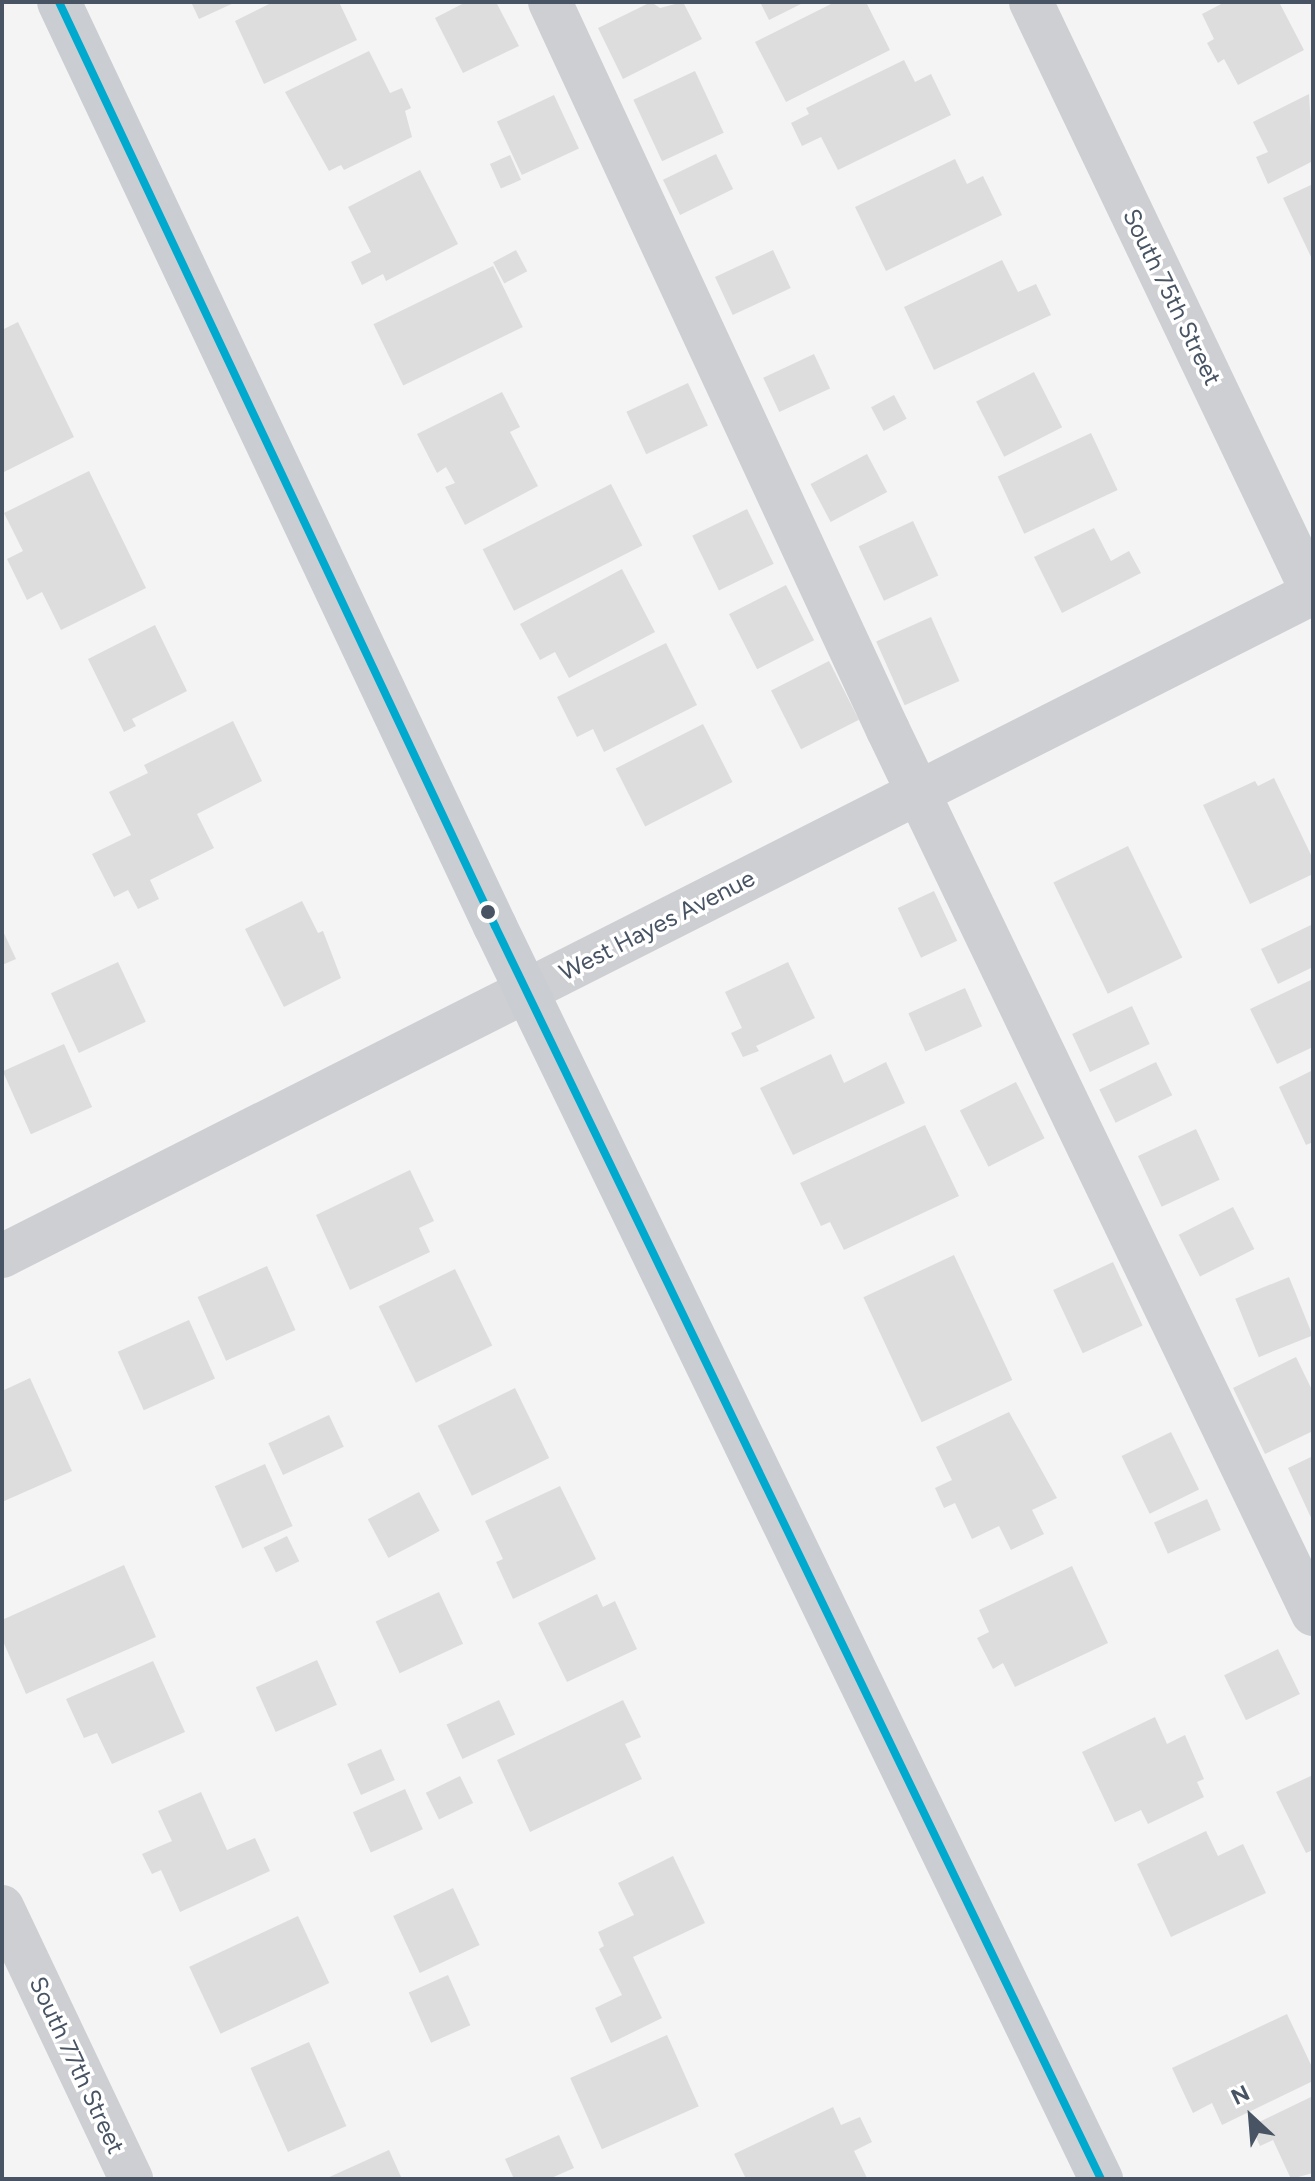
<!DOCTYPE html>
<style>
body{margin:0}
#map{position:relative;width:1315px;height:2181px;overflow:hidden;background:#f4f4f4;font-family:Figtree,sans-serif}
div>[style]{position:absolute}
.building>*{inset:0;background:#ddddde;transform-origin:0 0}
.minor>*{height:44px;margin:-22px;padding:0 22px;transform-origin:22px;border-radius:22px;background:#cdcfd3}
.major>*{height:44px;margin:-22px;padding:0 22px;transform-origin:22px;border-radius:22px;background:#cacdd1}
.bus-1>*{height:8px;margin:-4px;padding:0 4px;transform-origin:4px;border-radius:4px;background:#00a9ce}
.dots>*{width:22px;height:22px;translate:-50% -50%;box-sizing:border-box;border:4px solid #fff;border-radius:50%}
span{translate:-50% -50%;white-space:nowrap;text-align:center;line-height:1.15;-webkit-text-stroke:7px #fff;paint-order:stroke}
.street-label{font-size:24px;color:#485463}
.frame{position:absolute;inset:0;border:4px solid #485463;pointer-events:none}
.north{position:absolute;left:1211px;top:2077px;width:80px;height:80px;-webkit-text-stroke:6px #fff;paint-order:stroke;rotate:334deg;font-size:22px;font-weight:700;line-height:32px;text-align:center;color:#485463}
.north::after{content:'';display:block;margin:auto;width:28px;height:36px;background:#485463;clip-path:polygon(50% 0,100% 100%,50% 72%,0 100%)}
</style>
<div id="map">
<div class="building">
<div style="clip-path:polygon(191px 2px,236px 2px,199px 19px)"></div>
<div style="clip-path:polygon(273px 2px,339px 2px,357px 40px,264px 84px,235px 21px)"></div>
<div style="clip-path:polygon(466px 2px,496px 2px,519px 46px,463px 73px,435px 18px)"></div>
<div style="clip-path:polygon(651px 2px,660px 8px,683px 2px,702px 39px,623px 79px,598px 28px)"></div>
<div style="clip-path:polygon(760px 2px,805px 2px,769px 20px)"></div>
<div style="clip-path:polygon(835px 2px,866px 2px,890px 50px,786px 102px,755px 42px)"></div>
<div style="clip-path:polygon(1225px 2px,1279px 2px,1304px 50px,1238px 85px,1224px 59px,1218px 63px,1207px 43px,1214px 39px,1202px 14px)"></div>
<div style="clip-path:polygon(369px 51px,390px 93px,402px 88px,411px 108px,405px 111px,412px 137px,344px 170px,341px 165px,329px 171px,285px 92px)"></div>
<div style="clip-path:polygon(904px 60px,915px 82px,931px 74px,951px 115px,838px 170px,821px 137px,802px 146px,791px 123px,809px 114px,806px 108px)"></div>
<div style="left:695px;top:71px;width:68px;height:68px;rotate:65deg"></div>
<div style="clip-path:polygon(1309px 94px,1313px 161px,1268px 184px,1256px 157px,1268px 152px,1253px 122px)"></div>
<div style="left:554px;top:95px;width:59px;height:63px;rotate:65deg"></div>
<div style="left:716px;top:154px;width:39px;height:59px;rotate:64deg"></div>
<div style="left:510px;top:155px;width:27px;height:22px;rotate:66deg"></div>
<div style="clip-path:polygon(955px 159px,967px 184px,983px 176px,1002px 215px,886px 271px,855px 207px)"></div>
<div style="clip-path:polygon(420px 170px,458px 244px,386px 281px,383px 274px,362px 285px,351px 262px,371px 252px,348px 207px)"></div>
<div style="clip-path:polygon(1313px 184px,1313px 261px,1283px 198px)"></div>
<div style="left:516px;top:250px;width:24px;height:26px;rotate:62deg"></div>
<div style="left:773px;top:250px;width:42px;height:64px;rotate:65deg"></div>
<div style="clip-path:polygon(1002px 260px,1018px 292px,1036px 284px,1051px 315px,934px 370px,904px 307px)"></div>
<div style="left:493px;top:266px;width:68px;height:133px;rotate:64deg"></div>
<div style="clip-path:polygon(18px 322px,74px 437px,2px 473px,2px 330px)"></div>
<div style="left:814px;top:354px;width:38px;height:56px;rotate:65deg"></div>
<div style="left:1034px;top:372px;width:62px;height:65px;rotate:63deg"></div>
<div style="left:688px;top:383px;width:47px;height:68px;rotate:65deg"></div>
<div style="clip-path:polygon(502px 392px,520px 427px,510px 432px,538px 486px,465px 525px,445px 487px,455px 483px,446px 467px,437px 473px,417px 434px)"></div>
<div style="left:894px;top:395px;width:27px;height:26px;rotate:62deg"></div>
<div style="left:1091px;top:433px;width:63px;height:103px;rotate:65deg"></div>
<div style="left:867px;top:454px;width:43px;height:64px;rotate:62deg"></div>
<div style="clip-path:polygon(89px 471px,146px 588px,61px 630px,42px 592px,27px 600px,7px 559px,23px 551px,4px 513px)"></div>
<div style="left:611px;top:484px;width:69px;height:144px;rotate:63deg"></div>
<div style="left:747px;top:509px;width:61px;height:61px;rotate:64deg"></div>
<div style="left:913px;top:521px;width:60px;height:60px;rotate:65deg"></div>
<div style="clip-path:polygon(1094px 528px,1111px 561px,1129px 551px,1141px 573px,1062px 613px,1034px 557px)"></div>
<div style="clip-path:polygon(622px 569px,655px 632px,569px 678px,555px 652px,540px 660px,520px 624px)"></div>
<div style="left:786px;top:585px;width:62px;height:64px;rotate:63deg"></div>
<div style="left:931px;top:617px;width:70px;height:60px;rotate:66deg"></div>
<div style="clip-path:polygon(155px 625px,187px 691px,132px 719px,136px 726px,124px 732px,88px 659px)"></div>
<div style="clip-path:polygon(666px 643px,697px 705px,604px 752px,593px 729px,577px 737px,557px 697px)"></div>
<div style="left:829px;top:661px;width:66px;height:65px;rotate:63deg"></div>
<div style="clip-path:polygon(233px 721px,262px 781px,197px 814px,214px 848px,150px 880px,159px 899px,138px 909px,128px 890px,114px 897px,92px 854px,131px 835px,109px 792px,148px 773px,144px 765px)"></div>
<div style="left:703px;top:724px;width:65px;height:98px;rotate:63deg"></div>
<div style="clip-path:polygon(1274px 778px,1313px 859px,1313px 874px,1250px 904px,1203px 805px,1255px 781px,1258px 786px)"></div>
<div style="left:1128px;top:846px;width:124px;height:83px;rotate:64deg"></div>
<div style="left:934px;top:891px;width:55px;height:40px;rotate:65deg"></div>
<div style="clip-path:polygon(302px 901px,318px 933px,323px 931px,341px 978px,284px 1007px,245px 929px)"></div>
<div style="clip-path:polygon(1313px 924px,1313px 967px,1278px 984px,1261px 949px)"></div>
<div style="clip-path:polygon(2px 929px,16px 959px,2px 965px)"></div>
<div style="left:118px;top:962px;width:66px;height:74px;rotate:65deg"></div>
<div style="clip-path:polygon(788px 962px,815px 1018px,756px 1046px,759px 1051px,743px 1057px,731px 1033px,742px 1028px,725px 992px)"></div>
<div style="clip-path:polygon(1313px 979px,1313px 1047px,1277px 1064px,1250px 1009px)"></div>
<div style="left:965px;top:988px;width:42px;height:62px;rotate:66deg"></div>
<div style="left:1132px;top:1006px;width:42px;height:66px;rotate:65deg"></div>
<div style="left:64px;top:1044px;width:69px;height:67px;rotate:66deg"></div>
<div style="clip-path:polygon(831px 1054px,844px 1083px,886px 1062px,905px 1103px,793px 1155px,760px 1088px)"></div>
<div style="left:1156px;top:1062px;width:37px;height:63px;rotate:64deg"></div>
<div style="clip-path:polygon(1313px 1070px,1313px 1142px,1306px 1145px,1279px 1087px)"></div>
<div style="left:1016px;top:1082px;width:63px;height:63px;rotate:63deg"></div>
<div style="clip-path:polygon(925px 1125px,959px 1196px,844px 1250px,830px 1222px,821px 1226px,800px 1183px)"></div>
<div style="left:1196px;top:1129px;width:56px;height:64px;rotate:65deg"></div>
<div style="clip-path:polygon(410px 1170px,434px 1221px,419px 1228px,430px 1252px,350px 1290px,316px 1215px)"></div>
<div style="left:1233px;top:1207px;width:47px;height:61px;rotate:63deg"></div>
<div style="left:954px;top:1255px;width:138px;height:100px;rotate:65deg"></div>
<div style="left:1113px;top:1262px;width:70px;height:66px;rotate:65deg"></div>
<div style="left:267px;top:1266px;width:70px;height:76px;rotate:66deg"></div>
<div style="left:455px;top:1269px;width:85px;height:85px;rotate:64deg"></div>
<div style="left:1289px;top:1277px;width:63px;height:58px;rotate:68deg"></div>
<div style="left:189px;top:1320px;width:64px;height:78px;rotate:66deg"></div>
<div style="clip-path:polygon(1296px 1357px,1313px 1392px,1313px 1431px,1265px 1454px,1233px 1388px)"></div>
<div style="clip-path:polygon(30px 1378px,72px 1471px,2px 1502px,2px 1391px)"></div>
<div style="left:515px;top:1388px;width:78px;height:86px;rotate:64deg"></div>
<div style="clip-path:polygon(1009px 1412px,1057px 1498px,1032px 1510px,1044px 1534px,1011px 1550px,999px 1526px,972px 1539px,955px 1503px,944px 1508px,935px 1488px,952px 1480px,936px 1447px)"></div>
<div style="left:329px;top:1415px;width:35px;height:67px;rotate:65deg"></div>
<div style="left:1171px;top:1432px;width:64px;height:55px;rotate:64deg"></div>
<div style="clip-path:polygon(1313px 1456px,1313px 1522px,1288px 1468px)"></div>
<div style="left:265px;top:1464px;width:68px;height:55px;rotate:66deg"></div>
<div style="clip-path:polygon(560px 1486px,596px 1559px,513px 1599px,496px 1562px,503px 1559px,485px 1521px)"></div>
<div style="left:419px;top:1492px;width:44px;height:58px;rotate:62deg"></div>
<div style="left:1207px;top:1499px;width:34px;height:58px;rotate:66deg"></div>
<div style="left:287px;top:1536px;width:28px;height:26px;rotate:64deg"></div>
<div style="clip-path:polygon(124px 1565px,156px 1637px,26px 1694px,2px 1639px,2px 1620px)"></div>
<div style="clip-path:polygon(1072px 1566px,1108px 1643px,1015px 1687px,1003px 1663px,993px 1669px,977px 1638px,989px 1632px,979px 1610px)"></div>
<div style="left:439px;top:1592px;width:57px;height:70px;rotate:65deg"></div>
<div style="clip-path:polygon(597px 1594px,603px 1607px,615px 1601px,637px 1649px,567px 1682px,538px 1623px)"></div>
<div style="left:1278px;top:1649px;width:50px;height:60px;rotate:64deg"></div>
<div style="left:317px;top:1660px;width:49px;height:67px;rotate:66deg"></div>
<div style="clip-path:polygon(153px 1661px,185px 1732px,112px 1764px,97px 1733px,84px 1738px,66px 1699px)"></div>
<div style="left:499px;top:1700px;width:38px;height:58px;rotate:65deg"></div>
<div style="clip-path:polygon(623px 1700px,641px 1737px,625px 1744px,642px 1779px,530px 1832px,497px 1760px)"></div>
<div style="clip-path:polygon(1155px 1717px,1167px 1744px,1185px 1735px,1204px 1779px,1197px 1782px,1204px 1797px,1148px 1824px,1141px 1810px,1115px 1822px,1082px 1752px)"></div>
<div style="left:381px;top:1749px;width:34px;height:37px;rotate:66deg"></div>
<div style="clip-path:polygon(1313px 1775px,1313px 1850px,1306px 1853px,1276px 1792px)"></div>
<div style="left:460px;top:1776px;width:30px;height:38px;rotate:64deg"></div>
<div style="left:405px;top:1789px;width:44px;height:57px;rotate:66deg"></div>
<div style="clip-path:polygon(201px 1792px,227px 1850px,255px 1838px,270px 1871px,180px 1912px,161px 1870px,152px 1874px,142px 1854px,172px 1841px,158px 1811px)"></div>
<div style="clip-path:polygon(1206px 1831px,1218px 1856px,1243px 1844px,1266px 1893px,1171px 1937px,1137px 1864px)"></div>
<div style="clip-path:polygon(673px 1856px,705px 1923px,633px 1957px,662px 2018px,611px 2043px,595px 2008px,622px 1995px,599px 1949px,604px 1946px,598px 1932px,634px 1915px,618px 1883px)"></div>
<div style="left:453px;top:1888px;width:63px;height:66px;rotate:65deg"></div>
<div style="left:298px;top:1916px;width:74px;height:120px;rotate:65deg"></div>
<div style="left:448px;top:1975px;width:55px;height:43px;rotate:66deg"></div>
<div style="clip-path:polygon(1287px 2014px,1313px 2069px,1313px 2081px,1222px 2125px,1212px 2103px,1193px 2113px,1172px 2068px)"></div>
<div style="left:667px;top:2035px;width:78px;height:106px;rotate:66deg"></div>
<div style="left:309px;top:2042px;width:92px;height:64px;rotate:66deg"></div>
<div style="clip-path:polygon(1313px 2096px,1313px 2173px,1291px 2179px,1273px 2140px,1260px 2146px,1251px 2126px)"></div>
<div style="clip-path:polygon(833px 2107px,841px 2125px,860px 2117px,872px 2142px,854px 2151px,867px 2178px,746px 2179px,734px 2154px)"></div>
<div style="clip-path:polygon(559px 2135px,574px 2168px,549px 2179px,514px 2179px,505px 2159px)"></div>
<div style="clip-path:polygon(389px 2150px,402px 2179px,325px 2179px)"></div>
</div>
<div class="minor">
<div style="left:550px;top:2px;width:803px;rotate:65.1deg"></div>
<div style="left:888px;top:730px;width:981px;rotate:64.32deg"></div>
<div style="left:1031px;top:2px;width:655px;rotate:64.49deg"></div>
<div style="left:2px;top:1256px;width:1469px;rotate:-26.83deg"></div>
<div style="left:2px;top:1907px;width:301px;rotate:64.6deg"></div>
</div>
<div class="major">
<div style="left:59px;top:2px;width:1022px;rotate:64.74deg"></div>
<div style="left:495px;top:926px;width:1392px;rotate:64.19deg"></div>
</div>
<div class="bus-1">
<div style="left:59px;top:2px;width:1022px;rotate:64.74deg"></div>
<div style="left:495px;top:926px;width:1392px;rotate:64.19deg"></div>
</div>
<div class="dots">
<div style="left:488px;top:912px;background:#485463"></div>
</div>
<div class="street-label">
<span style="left:1172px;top:297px;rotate:64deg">South 75th Street</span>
<span style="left:657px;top:925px;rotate:-27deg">West Hayes Avenue</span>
<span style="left:77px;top:2065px;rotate:65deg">South 77th Street</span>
</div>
<div class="frame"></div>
<div class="north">N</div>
</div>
